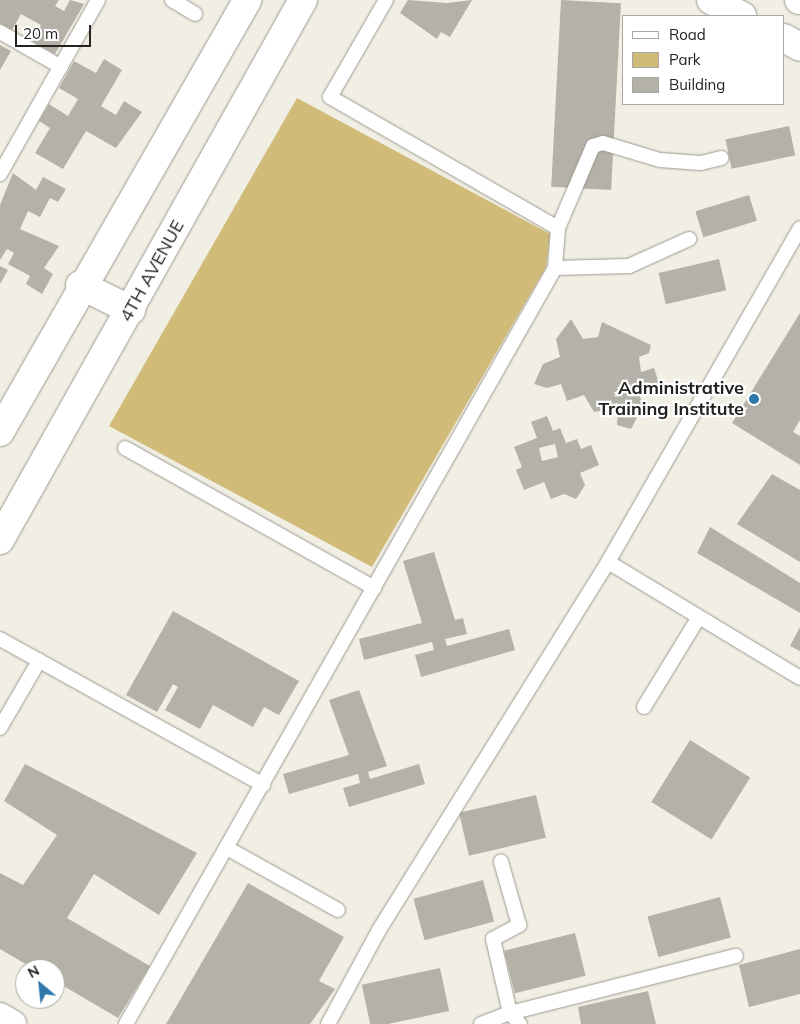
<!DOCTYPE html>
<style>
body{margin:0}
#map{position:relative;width:800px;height:1024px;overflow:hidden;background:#f1eee4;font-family:Mulish,sans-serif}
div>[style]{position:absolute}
.green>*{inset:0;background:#d0bb79}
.building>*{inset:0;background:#b4b1a8;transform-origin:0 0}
.roads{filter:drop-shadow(0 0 1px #9c9a90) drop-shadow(0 0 1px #9c9a90)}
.lane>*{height:14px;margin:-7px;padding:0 7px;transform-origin:7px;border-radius:7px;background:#fff}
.secondary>*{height:28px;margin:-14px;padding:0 14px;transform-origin:14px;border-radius:14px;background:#fff}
.dots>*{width:14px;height:14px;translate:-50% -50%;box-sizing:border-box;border:2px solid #fff;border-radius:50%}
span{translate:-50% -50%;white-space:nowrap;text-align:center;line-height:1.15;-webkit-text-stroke:4.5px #fff;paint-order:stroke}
.street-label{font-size:18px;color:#24231f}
.poi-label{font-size:18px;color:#24231f;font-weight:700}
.right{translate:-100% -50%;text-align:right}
.legend{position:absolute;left:622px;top:15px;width:162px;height:90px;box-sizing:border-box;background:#fff;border:1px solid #a7a7a5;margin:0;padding:6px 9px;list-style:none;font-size:15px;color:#24231f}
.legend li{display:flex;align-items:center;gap:10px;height:25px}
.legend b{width:25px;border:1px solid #a7a7a5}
.north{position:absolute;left:15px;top:959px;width:50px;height:50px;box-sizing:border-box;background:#fff;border:1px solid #a7a7a5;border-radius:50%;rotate:332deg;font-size:14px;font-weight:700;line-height:20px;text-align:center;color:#24231f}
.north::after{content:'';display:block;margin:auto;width:18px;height:22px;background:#2d77ab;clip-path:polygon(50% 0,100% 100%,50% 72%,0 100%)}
.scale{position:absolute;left:15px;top:25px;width:76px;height:22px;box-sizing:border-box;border:2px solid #24231f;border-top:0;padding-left:6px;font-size:15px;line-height:18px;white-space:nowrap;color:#24231f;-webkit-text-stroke:4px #fff;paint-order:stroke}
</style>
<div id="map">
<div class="green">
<div style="clip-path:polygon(297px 98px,550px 234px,546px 267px,372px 567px,109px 426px)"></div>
</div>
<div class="building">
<div style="clip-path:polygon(0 0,59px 0,55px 6px,64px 11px,70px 0,84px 4px,55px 54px,32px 41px,41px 25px,21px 14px,12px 30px,0 23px)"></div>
<div style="clip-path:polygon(408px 0,447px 3px,472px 0,450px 37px,441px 32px,437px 39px,400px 13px)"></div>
<div style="left:561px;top:0;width:60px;height:187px;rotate:3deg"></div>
<div style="clip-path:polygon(0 45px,11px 51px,0 70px)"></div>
<div style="clip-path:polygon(104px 59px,122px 70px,101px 106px,116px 115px,124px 101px,142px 112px,116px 148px,86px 131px,63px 169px,35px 153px,50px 128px,39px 121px,49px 104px,68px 116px,78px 99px,59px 88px,74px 61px,96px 73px)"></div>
<div style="left:789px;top:126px;width:30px;height:65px;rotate:78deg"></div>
<div style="clip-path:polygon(13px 173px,36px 190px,43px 177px,66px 189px,58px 202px,50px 198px,40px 217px,28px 211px,20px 229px,59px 246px,44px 268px,53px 274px,42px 294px,26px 284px,30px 276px,8px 264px,14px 253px,7px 249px,0 260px,0 205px)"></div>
<div style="left:749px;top:195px;width:27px;height:56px;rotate:73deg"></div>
<div style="left:719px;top:259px;width:32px;height:62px;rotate:77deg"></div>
<div style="clip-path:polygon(0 266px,8px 270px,0 284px)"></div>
<div style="clip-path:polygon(800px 313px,800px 420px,793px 432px,800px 436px,800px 465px,732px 423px)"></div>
<div style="clip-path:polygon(571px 319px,583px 339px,598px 337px,602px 322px,651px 345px,649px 353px,639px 357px,641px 372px,654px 368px,659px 383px,637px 392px,644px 404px,631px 429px,617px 425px,618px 408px,594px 412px,584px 395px,567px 401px,561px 384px,547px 388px,534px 384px,543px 364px,560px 357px,556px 339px)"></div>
<div style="clip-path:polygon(evenodd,547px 416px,553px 431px,560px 428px,566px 443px,577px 439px,581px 449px,591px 445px,599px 465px,580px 473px,585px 485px,576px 499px,564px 494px,551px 499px,544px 482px,524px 490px,516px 470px,522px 467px,514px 447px,537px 438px,531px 422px,547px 416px,555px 444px,558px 457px,542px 461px,539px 448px,555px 444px)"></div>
<div style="clip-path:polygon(772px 474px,800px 490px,800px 562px,737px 524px)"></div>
<div style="clip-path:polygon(710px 527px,800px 583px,800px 613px,697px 553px)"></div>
<div style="clip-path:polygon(434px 552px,455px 620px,463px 618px,467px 634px,445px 639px,447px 646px,509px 629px,515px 650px,421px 677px,415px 655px,434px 650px,432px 642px,364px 660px,359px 639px,422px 623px,403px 561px)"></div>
<div style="clip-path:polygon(173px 611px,299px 681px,279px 715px,264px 707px,253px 727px,213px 705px,200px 729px,165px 710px,178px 687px,173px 684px,157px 712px,126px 695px)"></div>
<div style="clip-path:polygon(800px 627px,800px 651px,790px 646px)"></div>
<div style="clip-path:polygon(359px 690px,387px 766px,368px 772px,370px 779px,419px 764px,425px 784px,349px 807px,343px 788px,360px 783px,358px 774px,289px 794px,283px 774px,349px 755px,329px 700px)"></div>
<div style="left:690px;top:740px;width:71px;height:73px;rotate:32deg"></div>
<div style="clip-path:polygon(25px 764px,197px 853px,159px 915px,94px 874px,67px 918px,150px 966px,118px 1018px,55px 981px,55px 969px,34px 969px,0 949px,0 873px,23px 885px,57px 835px,4px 801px)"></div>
<div style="left:536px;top:795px;width:44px;height:79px;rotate:77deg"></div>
<div style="left:483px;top:880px;width:43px;height:72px;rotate:75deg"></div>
<div style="clip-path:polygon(248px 883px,344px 937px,319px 981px,335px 989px,310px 1024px,166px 1024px)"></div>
<div style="left:720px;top:897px;width:42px;height:75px;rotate:75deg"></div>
<div style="left:575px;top:933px;width:44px;height:73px;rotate:76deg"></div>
<div style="clip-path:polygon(800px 949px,800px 994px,749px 1007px,739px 965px)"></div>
<div style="left:440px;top:968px;width:44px;height:80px;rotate:78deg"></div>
<div style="clip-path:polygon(648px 991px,656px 1024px,581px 1024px,578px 1007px)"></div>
</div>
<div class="roads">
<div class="lane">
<div style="left:172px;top:0;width:27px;rotate:31deg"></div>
<div style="left:386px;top:0;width:112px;rotate:120deg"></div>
<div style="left:330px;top:97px;width:263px;rotate:29.9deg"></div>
<div style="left:558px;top:228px;width:89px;rotate:-66.9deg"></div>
<div style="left:593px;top:146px;width:10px;rotate:-17deg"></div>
<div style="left:603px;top:143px;width:59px;rotate:16.6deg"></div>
<div style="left:660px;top:160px;width:41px;rotate:4.2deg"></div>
<div style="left:701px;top:163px;width:21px;rotate:-14deg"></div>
<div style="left:0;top:32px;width:70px;rotate:29.8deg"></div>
<div style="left:0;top:174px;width:200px;rotate:-60.6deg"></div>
<div style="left:555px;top:268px;width:74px;rotate:-1.5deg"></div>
<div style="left:629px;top:266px;width:66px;rotate:-24.2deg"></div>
<div style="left:125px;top:448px;width:286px;rotate:29.3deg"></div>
<div style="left:608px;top:562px;width:224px;rotate:31.1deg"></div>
<div style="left:0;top:639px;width:301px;rotate:29deg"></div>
<div style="left:644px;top:707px;width:105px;rotate:-58.6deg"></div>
<div style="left:0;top:728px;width:78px;rotate:-59.8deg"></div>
<div style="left:227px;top:848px;width:127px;rotate:29.2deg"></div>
<div style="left:510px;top:1013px;width:233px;rotate:-14.2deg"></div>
<div style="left:510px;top:1013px;width:15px;rotate:48deg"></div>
<div style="left:126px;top:1024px;width:869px;rotate:-60.43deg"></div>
<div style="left:555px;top:268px;width:40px;rotate:-85.7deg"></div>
<div style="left:328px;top:1024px;width:107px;rotate:-61.5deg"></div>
<div style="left:379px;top:930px;width:433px;rotate:-58.1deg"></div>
<div style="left:608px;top:562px;width:385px;rotate:-60.1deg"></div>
<div style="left:481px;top:1024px;width:31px;rotate:-21deg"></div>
<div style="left:510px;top:1013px;width:76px;rotate:-102.9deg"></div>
<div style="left:493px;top:939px;width:30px;rotate:-28deg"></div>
<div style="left:519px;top:925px;width:66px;rotate:-105.9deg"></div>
</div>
<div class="secondary">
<div style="left:711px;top:0;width:35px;rotate:27deg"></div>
<div style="left:799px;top:0;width:1px"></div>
<div style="left:784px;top:38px;width:18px;rotate:29deg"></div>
<div style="left:80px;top:285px;width:57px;rotate:26.1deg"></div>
<div style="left:0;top:432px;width:498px;rotate:-60.2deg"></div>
<div style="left:0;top:540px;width:619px;rotate:-60.7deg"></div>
<div style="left:0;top:1017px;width:14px;rotate:30deg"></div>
</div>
</div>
<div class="dots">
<div style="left:754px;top:399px;background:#2d77ab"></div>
</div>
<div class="street-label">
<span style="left:152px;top:271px;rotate:-61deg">4TH AVENUE</span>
</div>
<div class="poi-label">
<span class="right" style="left:744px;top:399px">Administrative<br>Training Institute</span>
</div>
<ul class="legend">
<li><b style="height:6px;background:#fff"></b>Road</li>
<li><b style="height:14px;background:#d0bb79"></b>Park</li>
<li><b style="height:14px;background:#b4b1a8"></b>Building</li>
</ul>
<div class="north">N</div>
<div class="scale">20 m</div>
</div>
